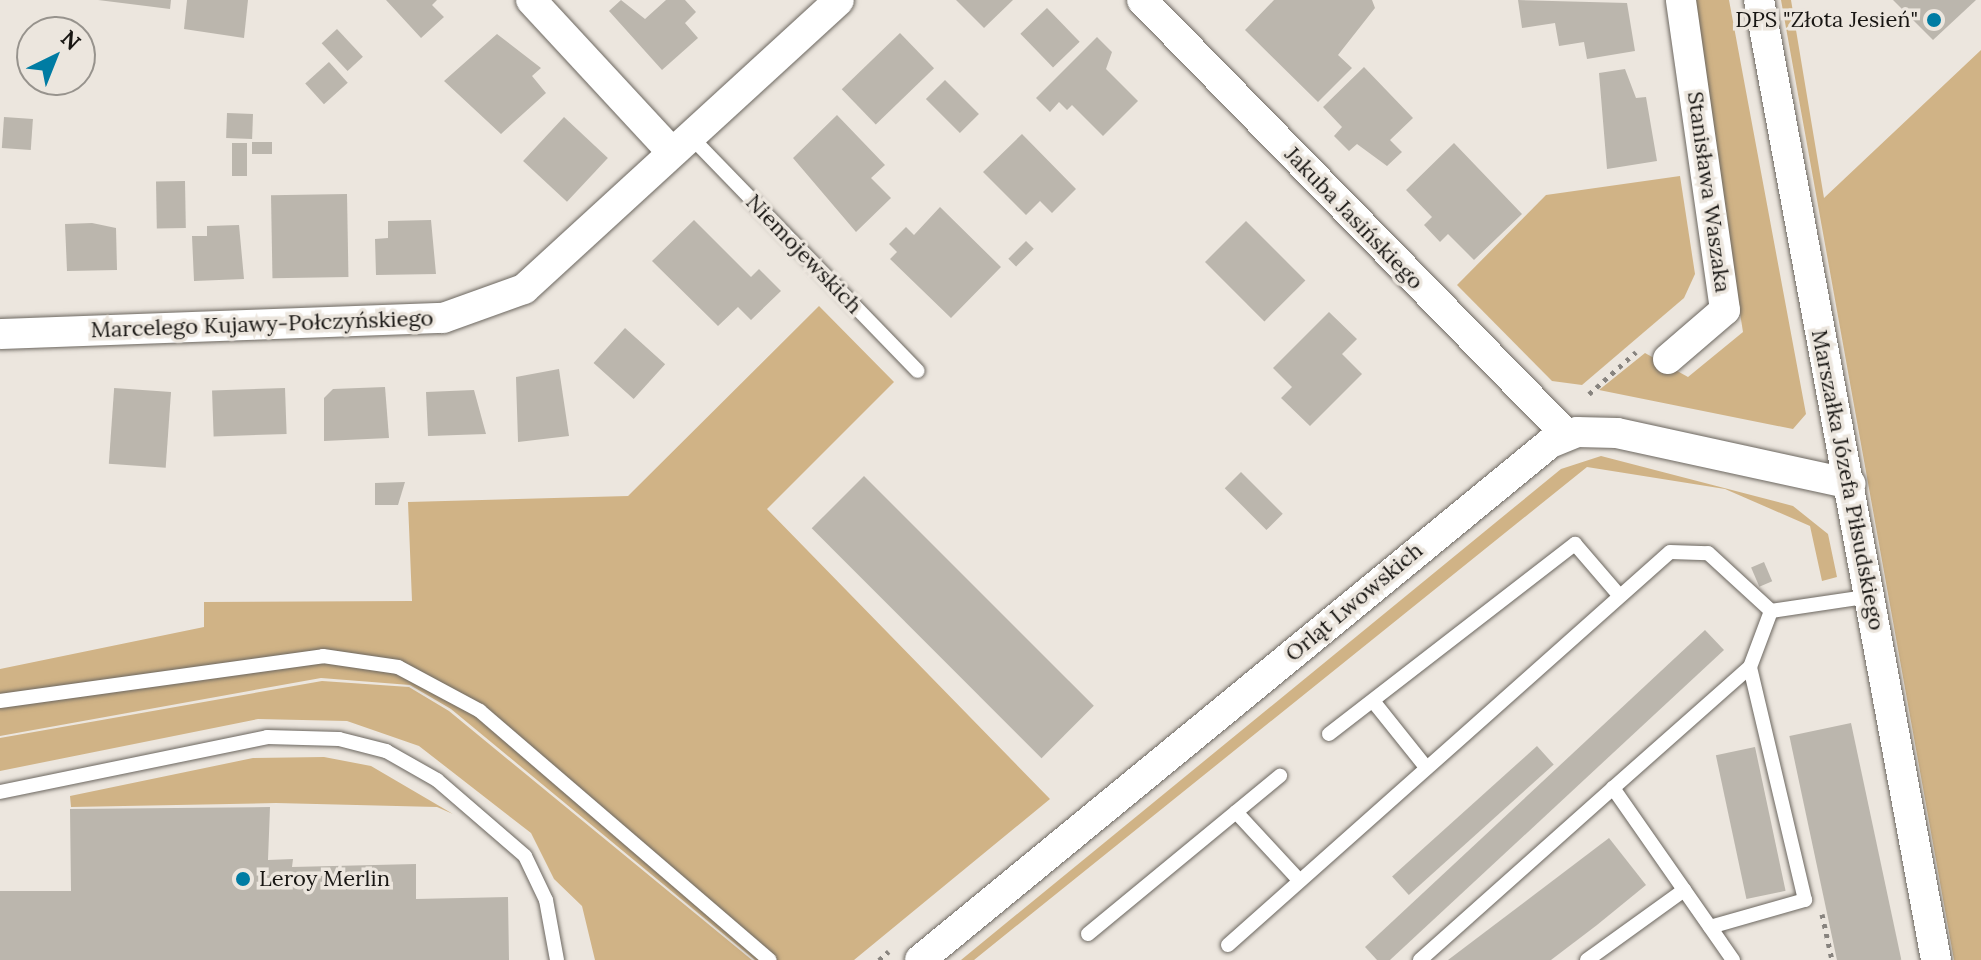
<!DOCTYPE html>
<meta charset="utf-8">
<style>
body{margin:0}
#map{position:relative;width:1981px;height:960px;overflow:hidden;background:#ece6de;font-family:Lora,serif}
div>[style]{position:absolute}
.green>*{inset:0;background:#d0b386}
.building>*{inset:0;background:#bbb6ad;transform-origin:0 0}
.path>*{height:5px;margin-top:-2.5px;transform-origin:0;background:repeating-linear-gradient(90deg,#88847f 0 4px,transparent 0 10px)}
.roads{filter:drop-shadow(0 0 2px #6c6760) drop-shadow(0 0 2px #6c6760)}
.service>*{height:14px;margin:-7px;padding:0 7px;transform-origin:7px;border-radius:7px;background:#fff}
.minor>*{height:30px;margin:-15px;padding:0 15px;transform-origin:15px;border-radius:15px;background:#fff}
.dots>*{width:22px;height:22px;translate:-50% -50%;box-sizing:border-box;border:4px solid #ece6de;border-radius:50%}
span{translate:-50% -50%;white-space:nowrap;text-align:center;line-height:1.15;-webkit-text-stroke:7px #ece6de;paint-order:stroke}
.poi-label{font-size:22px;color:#181613}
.right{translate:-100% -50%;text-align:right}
.left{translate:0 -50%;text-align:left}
.street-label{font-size:22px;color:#181613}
.north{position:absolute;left:16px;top:16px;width:80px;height:80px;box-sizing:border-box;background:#ece6de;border:2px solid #97938d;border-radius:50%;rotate:43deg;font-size:22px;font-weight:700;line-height:32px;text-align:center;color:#181613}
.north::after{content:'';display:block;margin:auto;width:28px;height:36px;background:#007ca3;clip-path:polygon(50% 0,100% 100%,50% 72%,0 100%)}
</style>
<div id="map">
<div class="green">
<div style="clip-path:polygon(1690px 0,1729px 0,1806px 414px,1793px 429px,1599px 390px,1645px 353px,1688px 377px,1743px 332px)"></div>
<div style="clip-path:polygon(1781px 0,1791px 0,1824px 198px,1981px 50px,1981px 960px,1954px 960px)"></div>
<div style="clip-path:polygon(1680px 176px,1695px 274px,1684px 298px,1582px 385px,1552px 381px,1457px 285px,1546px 195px)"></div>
<div style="clip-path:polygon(819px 306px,894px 382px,767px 509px,1050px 799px,854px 960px,755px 960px,451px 709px,410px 685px,321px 678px,0 736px,0 669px,204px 627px,204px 602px,412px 601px,408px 502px,628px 496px)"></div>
<div style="clip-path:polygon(1601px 456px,1793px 506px,1828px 534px,1837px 577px,1822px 581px,1810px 526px,1725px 489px,1587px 467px,974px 960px,961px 960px,1561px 469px)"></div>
<div style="clip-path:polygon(322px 681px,409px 687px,449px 711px,752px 960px,595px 960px,582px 906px,554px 879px,531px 833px,419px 746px,347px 721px,258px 719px,0 771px,0 738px)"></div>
<div style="clip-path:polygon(324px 757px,371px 766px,453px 814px,437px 807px,276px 803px,71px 807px,70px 796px,253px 758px)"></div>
</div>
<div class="building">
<div style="clip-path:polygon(98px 0,171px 0,170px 9px)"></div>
<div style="clip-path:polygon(187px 0,248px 0,244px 38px,184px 29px)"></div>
<div style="clip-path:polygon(386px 0,437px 0,432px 5px,444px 17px,421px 38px)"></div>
<div style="clip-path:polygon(621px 0,645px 19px,666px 0,685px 0,696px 12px,685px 23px,698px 38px,662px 70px,609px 11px)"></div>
<div style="clip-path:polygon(956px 0,1013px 0,984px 28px)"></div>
<div style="clip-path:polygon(1274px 0,1372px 0,1375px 8px,1338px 55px,1352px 68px,1318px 102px,1245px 30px)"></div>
<div style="clip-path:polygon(1518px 0,1627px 3px,1635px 51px,1587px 59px,1584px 42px,1559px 46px,1555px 23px,1522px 28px)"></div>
<div style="clip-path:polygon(1893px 0,1976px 0,1933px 40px)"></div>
<div style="left:1047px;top:8px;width:47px;height:37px;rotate:46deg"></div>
<div style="left:337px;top:29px;width:38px;height:21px;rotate:47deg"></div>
<div style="left:900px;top:33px;width:49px;height:81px;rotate:46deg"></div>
<div style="clip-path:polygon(497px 34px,541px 68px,532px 76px,546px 93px,501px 134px,444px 81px)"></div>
<div style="clip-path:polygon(1097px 37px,1112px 52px,1106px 69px,1138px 101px,1103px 136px,1072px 105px,1067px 110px,1059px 102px,1050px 112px,1036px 98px)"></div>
<div style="left:329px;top:62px;width:28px;height:32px;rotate:48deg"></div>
<div style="clip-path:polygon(1364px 67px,1413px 118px,1390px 140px,1402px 152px,1387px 166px,1357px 144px,1349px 151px,1334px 136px,1342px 127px,1323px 107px)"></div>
<div style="clip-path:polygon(1625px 69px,1636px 98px,1646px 97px,1657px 161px,1607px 169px,1599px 73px)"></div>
<div style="left:945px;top:80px;width:48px;height:27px;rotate:45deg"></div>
<div style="left:227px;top:113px;width:26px;height:25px;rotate:2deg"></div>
<div style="clip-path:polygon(837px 115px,885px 165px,871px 178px,891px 198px,856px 232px,793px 158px)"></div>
<div style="left:4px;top:117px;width:29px;height:31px;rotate:4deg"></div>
<div style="left:564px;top:117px;width:60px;height:60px;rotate:43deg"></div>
<div style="clip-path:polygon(1022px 134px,1076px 189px,1052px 213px,1040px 201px,1026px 215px,983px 172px)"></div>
<div style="left:272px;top:142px;width:12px;height:20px;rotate:90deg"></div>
<div style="left:232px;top:143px;width:15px;height:33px"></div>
<div style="clip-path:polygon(1454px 143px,1522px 214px,1474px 260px,1448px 234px,1440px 242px,1424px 225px,1432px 217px,1406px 190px)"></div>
<div style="left:185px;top:181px;width:47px;height:29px;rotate:89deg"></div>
<div style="left:347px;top:194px;width:83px;height:76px;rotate:89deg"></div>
<div style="clip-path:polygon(940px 207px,1001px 267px,951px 318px,890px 259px,897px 252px,889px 244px,906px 227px,914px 235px)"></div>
<div style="clip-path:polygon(431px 220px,436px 274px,376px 275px,375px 239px,388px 238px,388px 221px)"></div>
<div style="clip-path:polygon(694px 220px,751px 277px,759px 269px,781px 291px,751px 320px,738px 307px,718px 326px,652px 261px)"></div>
<div style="left:1246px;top:221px;width:84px;height:58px;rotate:45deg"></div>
<div style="clip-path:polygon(92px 223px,116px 228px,117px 270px,67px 271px,65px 224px)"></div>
<div style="clip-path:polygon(239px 225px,244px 279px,194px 281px,192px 236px,207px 236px,207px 226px)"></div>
<div style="left:1026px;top:241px;width:11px;height:25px;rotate:45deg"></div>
<div style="clip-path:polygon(1329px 312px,1357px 339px,1342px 354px,1362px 374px,1310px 426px,1281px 398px,1292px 387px,1273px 368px)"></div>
<div style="left:625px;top:328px;width:54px;height:47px;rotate:42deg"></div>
<div style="clip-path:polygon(559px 369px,569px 436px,518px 442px,516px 377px)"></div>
<div style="clip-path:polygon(385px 387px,389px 438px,324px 441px,324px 398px,333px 389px)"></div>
<div style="left:285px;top:388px;width:46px;height:73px;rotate:88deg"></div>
<div style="clip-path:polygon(474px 390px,486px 434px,428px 436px,426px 392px)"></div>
<div style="left:171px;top:392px;width:76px;height:57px;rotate:94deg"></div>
<div style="left:1241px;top:472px;width:59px;height:23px;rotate:45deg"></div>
<div style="left:864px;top:476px;width:325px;height:74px;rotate:45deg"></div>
<div style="clip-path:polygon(405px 482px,398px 505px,375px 505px,375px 483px)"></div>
<div style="left:1764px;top:562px;width:21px;height:14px;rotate:67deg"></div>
<div style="clip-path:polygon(1705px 630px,1724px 650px,1390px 960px,1377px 960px,1365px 947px)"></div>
<div style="left:1851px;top:723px;width:242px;height:63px;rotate:78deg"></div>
<div style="left:1537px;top:746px;width:25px;height:195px;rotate:48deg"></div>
<div style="left:1755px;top:747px;width:147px;height:40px;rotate:78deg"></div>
<div style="clip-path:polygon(270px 807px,268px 860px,293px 859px,292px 867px,416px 864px,416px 899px,508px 897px,509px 960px,0 960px,0 891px,71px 891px,70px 809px)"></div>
<div style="clip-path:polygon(1609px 838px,1646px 885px,1597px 925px,1551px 960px,1448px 960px)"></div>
</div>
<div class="path">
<div style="left:1589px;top:394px;width:63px;rotate:-41.8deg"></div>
<div style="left:1822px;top:914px;width:47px;rotate:77.7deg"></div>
<div style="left:879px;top:960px;width:13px;rotate:-42deg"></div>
</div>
<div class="roads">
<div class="service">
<div style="left:690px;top:136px;width:327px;rotate:45.9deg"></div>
<div style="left:0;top:701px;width:326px;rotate:-7.9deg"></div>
<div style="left:323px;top:656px;width:76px;rotate:8.3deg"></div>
<div style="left:398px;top:667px;width:93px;rotate:28.2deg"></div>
<div style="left:480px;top:711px;width:382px;rotate:40.7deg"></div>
<div style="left:1373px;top:701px;width:83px;rotate:51.3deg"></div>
<div style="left:1329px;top:734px;width:311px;rotate:-37.7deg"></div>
<div style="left:1575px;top:544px;width:66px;rotate:49.3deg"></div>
<div style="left:0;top:792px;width:273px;rotate:-11.6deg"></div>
<div style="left:267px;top:737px;width:72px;rotate:1.6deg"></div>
<div style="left:339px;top:739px;width:49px;rotate:14.3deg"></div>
<div style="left:386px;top:751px;width:59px;rotate:29.6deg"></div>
<div style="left:437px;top:780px;width:116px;rotate:40.8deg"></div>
<div style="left:525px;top:856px;width:49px;rotate:64.5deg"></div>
<div style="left:546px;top:900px;width:61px;rotate:79.6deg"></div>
<div style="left:1236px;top:812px;width:93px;rotate:47.2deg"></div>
<div style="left:1710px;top:927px;width:99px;rotate:-15.9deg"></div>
<div style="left:1805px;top:900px;width:239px;rotate:-103.3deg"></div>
<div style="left:1088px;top:934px;width:249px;rotate:-39.5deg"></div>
<div style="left:1228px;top:945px;width:591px;rotate:-41.64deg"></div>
<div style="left:1670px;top:552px;width:38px;rotate:2deg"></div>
<div style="left:1708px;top:553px;width:86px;rotate:42.6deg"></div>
<div style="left:1420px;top:960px;width:259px;rotate:-41.7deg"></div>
<div style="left:1587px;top:960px;width:120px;rotate:-35.8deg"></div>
<div style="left:1733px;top:960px;width:210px;rotate:-124.9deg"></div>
<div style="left:1613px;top:788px;width:183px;rotate:-41.5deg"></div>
<div style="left:1750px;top:667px;width:60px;rotate:-69.4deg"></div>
<div style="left:1771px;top:611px;width:101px;rotate:-8.5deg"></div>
</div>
<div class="minor">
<div style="left:531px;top:0;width:207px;rotate:47.2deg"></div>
<div style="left:1142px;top:0;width:608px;rotate:45.67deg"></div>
<div style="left:1759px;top:0;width:976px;rotate:79.55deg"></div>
<div style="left:0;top:334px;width:443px;rotate:-2.1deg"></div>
<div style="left:443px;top:318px;width:86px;rotate:-19.7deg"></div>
<div style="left:524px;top:289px;width:427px;rotate:-42.5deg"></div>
<div style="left:1668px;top:359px;width:75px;rotate:-40.7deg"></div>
<div style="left:1725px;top:310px;width:313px;rotate:-98.1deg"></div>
<div style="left:920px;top:960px;width:815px;rotate:-39.37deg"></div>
<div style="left:1550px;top:443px;width:29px;rotate:-22deg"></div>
<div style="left:1577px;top:432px;width:40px;rotate:1.4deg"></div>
<div style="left:1617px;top:433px;width:239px;rotate:12.3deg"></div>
</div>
</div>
<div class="dots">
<div style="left:1934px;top:20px;background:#007ca3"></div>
<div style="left:243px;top:879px;background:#007ca3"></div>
</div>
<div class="poi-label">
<span class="right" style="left:1918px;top:20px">DPS "Złota Jesień"</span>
<span class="left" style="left:259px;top:879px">Leroy Merlin</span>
</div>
<div class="street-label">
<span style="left:1709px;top:192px;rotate:82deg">Stanisława Waszaka</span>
<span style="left:1354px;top:218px;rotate:46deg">Jakuba Jasińskiego</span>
<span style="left:804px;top:254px;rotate:46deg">Niemojewskich</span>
<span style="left:262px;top:324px;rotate:-2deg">Marcelego Kujawy-Połczyńskiego</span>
<span style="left:1848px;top:480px;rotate:79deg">Marszałka Józefa Piłsudskiego</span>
<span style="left:1354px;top:602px;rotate:-40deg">Orląt Lwowskich</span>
</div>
<div class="north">N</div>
</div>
